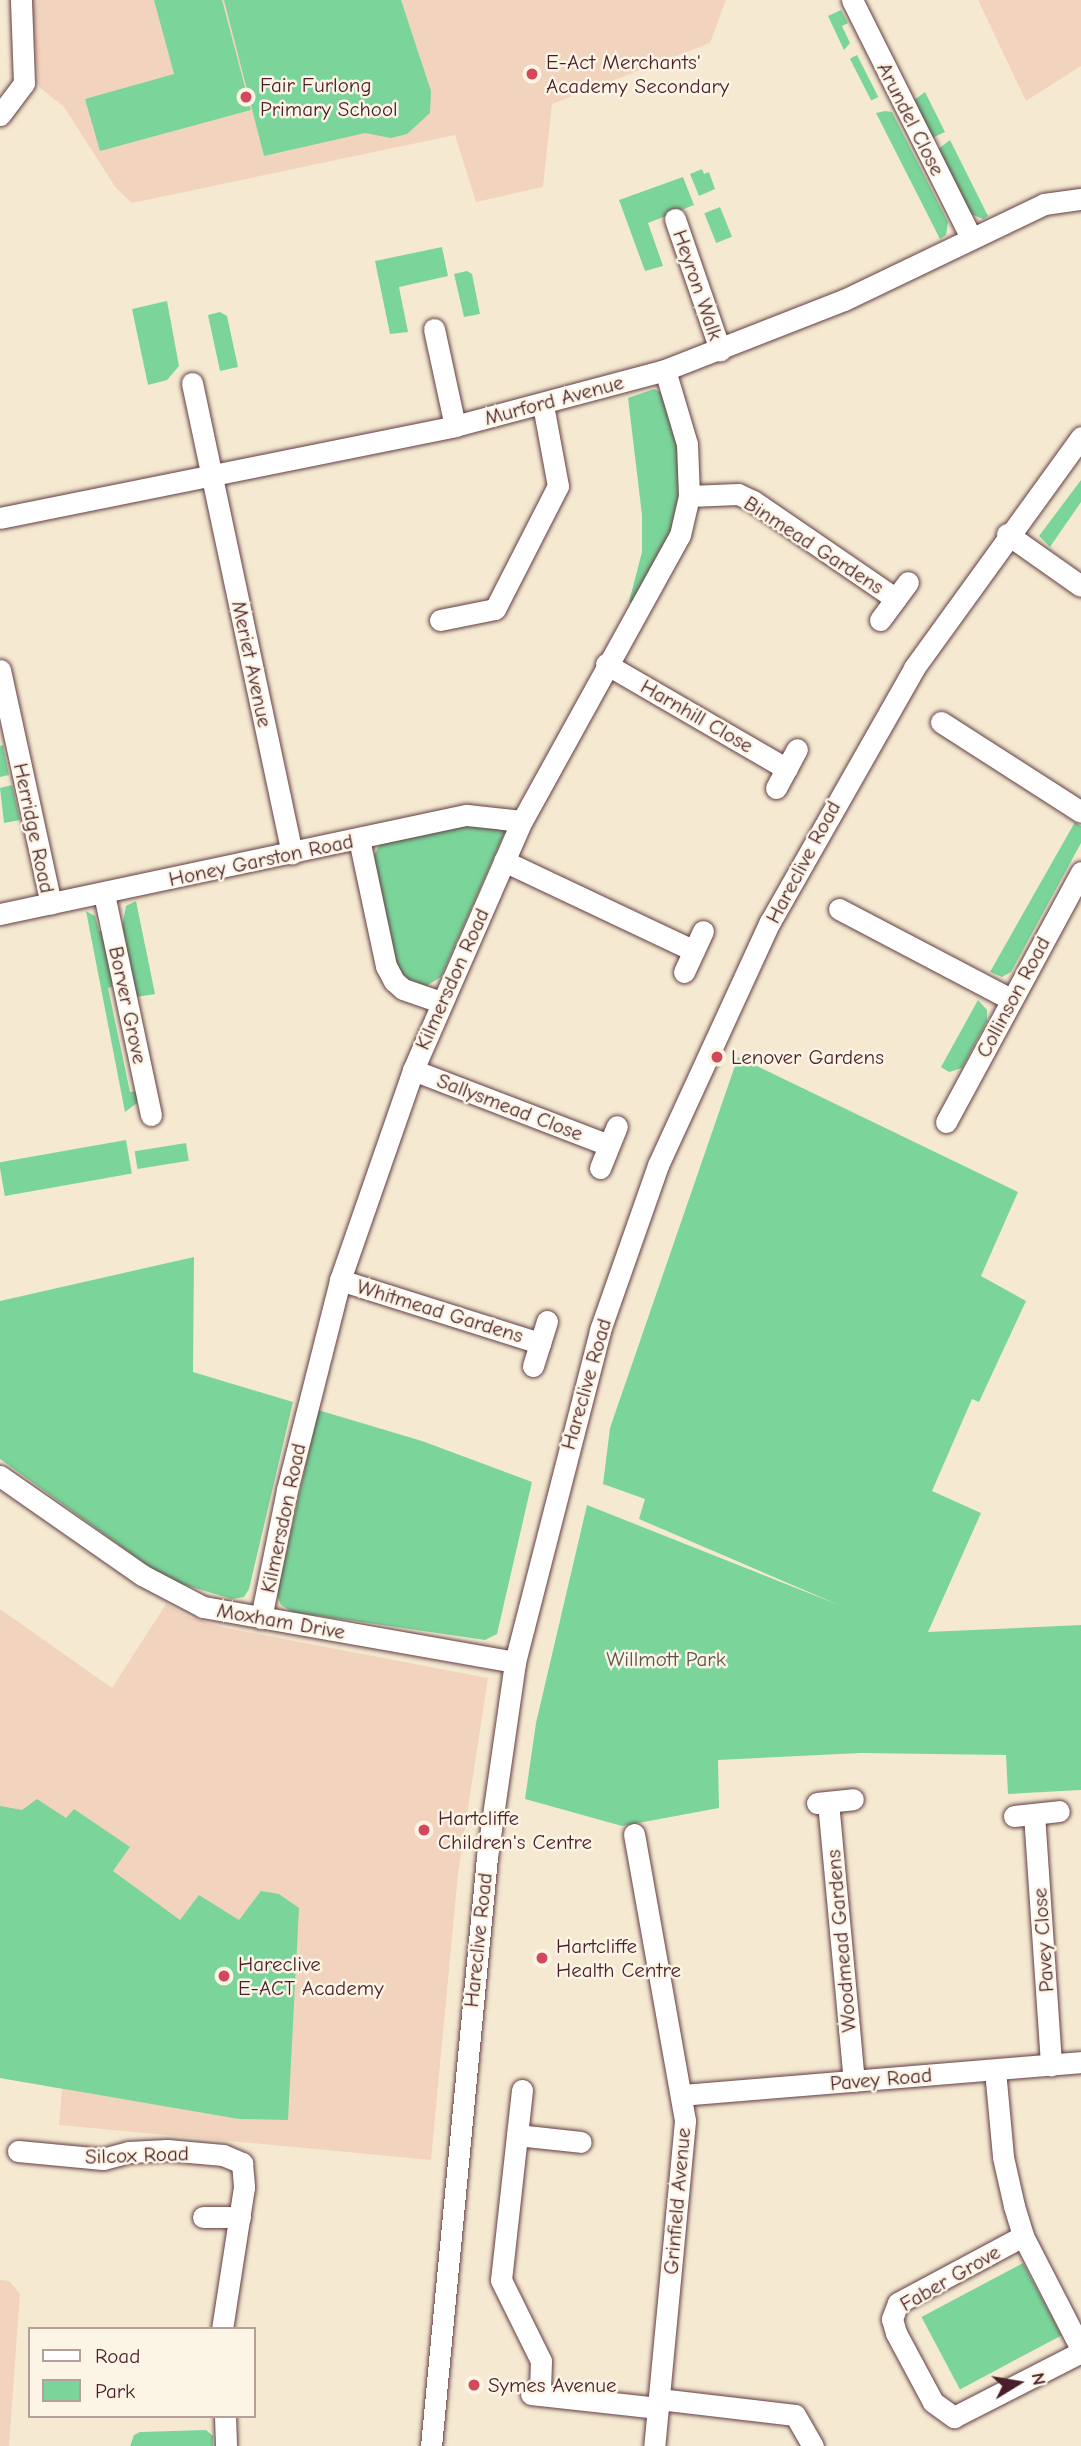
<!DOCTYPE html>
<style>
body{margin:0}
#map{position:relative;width:1081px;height:2446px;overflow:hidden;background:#f5ead1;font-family:"Comic Neue",sans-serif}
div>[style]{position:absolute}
.built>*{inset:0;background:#f2d4be}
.green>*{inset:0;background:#7bd59b;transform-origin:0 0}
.roads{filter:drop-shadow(0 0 2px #643d44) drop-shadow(0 0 2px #643d44)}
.minor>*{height:21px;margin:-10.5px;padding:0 10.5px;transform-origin:10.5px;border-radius:10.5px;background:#fff}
.dots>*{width:19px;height:19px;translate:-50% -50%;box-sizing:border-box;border:4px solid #fcf5e5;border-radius:50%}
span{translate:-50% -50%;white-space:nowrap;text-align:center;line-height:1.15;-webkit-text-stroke:5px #fcf5e5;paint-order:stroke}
.poi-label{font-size:21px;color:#4a1f2b}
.left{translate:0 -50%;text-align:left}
.street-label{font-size:21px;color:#4a1f2b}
.park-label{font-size:21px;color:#59564d}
.legend{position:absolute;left:28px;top:2327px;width:228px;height:91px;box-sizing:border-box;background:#fcf5e5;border:2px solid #b59f9b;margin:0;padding:9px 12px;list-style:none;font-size:21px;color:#4a1f2b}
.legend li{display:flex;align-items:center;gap:14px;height:35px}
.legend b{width:35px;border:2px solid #b59f9b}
.north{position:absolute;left:983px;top:2348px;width:70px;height:70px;-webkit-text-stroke:5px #fcf5e5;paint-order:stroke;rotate:79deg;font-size:19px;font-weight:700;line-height:28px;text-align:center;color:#4a1f2b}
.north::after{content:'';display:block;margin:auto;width:24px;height:32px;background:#4a1f2b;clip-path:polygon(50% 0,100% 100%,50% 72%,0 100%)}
</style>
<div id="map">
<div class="built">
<div style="clip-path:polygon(31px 0,726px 0,710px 43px,552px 104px,543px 187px,476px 202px,455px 135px,132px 203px,116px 188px,64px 107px,39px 87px)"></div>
<div style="clip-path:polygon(978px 0,1081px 0,1081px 66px,1026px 101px)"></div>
<div style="clip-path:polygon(166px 1604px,191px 1618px,226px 1628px,488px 1678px,458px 1874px,431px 2160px,59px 2125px,62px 2089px,0 2078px,0 1609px,112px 1688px)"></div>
<div style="clip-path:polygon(0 2280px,9px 2281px,20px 2294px,9px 2446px,0 2446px)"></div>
</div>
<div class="green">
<div style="clip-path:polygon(154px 0,222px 0,251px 110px,100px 151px,85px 99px,174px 74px)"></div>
<div style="clip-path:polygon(224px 0,401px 0,431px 91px,430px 113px,407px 134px,391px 138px,365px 133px,264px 156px)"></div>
<div style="clip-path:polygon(841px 10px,848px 23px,842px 26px,850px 43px,844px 50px,828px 16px)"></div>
<div style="left:857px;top:55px;width:47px;height:8px;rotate:63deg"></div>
<div style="clip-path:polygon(925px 92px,945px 132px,932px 138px,909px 104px)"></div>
<div style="clip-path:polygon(885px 111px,892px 112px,948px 222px,946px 235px,940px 239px,876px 113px)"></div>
<div style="clip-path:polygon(950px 140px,988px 216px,983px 219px,968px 213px,933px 153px)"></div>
<div style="clip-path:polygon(702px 169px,704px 174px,709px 172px,715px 189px,699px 196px,690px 174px)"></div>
<div style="clip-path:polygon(683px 177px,694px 205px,648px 223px,663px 266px,645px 271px,619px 200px)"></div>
<div style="left:720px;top:207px;width:32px;height:17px;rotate:68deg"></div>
<div style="clip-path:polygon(442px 247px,448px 276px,399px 287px,408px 332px,390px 334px,375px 261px)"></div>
<div style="clip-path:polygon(467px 271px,472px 274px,480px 314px,464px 317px,454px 274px)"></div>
<div style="clip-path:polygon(167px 301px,179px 366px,167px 380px,148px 385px,132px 309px)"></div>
<div style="clip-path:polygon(220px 312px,227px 316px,238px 367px,220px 371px,208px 315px)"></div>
<div style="clip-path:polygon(654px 389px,663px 393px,677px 425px,681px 495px,669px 538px,633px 603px,629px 602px,642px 552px,642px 515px,628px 398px)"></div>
<div style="clip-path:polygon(1081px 480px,1081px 502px,1050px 547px,1039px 536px)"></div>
<div style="clip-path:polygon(3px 745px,9px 775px,0 777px,0 746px)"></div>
<div style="clip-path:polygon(12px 785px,20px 820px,4px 823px,0 788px)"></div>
<div style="clip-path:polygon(1075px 822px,1081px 826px,1081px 843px,1011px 972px,1002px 977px,990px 972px)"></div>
<div style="clip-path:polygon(463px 825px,508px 825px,441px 977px,426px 986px,401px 977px,396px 967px,373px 857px,380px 844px)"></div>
<div style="clip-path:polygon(136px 901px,155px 994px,136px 997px,122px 928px,126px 906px)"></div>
<div style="clip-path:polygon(86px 911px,95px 916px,99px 931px,104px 931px,115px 986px,108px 988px,130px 1092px,137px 1091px,137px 1103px,125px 1112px)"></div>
<div style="clip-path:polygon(978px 1000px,987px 1010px,987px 1021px,962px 1068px,949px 1072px,941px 1067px)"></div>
<div style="clip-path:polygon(738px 1057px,1018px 1192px,981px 1276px,1026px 1301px,979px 1402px,972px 1399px,932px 1491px,981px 1513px,928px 1632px,1081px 1625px,1081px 1790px,1008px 1794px,1006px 1755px,861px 1753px,718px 1760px,719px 1808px,622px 1826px,525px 1799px,536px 1723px,587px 1505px,839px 1605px,639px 1519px,645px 1499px,603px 1484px,610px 1428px)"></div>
<div style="left:126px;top:1140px;width:34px;height:129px;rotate:80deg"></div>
<div style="left:186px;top:1143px;width:18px;height:52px;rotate:81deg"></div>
<div style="clip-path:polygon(194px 1257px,193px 1372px,293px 1402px,249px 1589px,244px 1597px,232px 1599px,168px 1580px,0 1459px,0 1301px)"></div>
<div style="clip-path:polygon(318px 1410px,422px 1441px,532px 1482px,497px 1634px,485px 1640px,293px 1612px,281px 1605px,277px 1595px)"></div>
<div style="clip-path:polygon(37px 1799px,66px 1818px,74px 1809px,130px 1847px,113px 1871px,180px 1920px,199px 1895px,239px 1920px,261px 1891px,279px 1894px,299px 1908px,288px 2120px,239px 2119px,0 2078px,0 1806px,22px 1810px)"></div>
<div style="left:1023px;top:2263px;width:82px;height:115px;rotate:62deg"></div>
<div style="clip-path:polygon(206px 2430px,213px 2436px,213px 2446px,130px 2446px,134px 2435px,140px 2432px)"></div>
</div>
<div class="roads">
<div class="minor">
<div style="left:852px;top:0;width:266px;rotate:63.4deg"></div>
<div style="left:0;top:115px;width:40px;rotate:-53deg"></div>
<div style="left:24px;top:83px;width:83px;rotate:-92.1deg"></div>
<div style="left:675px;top:219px;width:139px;rotate:71deg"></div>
<div style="left:434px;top:329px;width:99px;rotate:77.8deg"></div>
<div style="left:192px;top:383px;width:481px;rotate:78deg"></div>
<div style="left:689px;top:496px;width:49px;rotate:-2.3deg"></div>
<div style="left:738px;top:494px;width:17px;rotate:25deg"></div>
<div style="left:753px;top:501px;width:173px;rotate:34.4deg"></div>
<div style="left:0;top:518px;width:464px;rotate:-11.4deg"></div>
<div style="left:455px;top:426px;width:217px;rotate:-14.9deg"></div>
<div style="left:665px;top:370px;width:192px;rotate:-21.4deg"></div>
<div style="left:844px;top:300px;width:222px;rotate:-25.6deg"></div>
<div style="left:1044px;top:204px;width:37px;rotate:-8deg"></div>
<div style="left:1007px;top:534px;width:90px;rotate:35.1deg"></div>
<div style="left:440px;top:620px;width:56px;rotate:-11.3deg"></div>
<div style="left:495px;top:609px;width:138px;rotate:-62.9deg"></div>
<div style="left:558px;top:486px;width:82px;rotate:-100.5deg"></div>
<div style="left:880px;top:620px;width:47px;rotate:-53.6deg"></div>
<div style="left:606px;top:664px;width:209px;rotate:30.1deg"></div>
<div style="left:0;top:670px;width:239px;rotate:77.7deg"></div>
<div style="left:941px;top:722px;width:166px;rotate:32.7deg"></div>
<div style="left:776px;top:788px;width:44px;rotate:-61.7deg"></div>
<div style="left:359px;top:839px;width:130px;rotate:78deg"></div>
<div style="left:386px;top:966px;width:17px;rotate:62deg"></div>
<div style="left:394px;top:981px;width:12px;rotate:42deg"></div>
<div style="left:403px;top:989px;width:39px;rotate:19deg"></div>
<div style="left:504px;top:861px;width:210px;rotate:25.3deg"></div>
<div style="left:104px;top:894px;width:226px;rotate:78deg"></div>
<div style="left:839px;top:909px;width:195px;rotate:27.7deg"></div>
<div style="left:0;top:914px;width:477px;rotate:-12deg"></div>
<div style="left:467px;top:815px;width:55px;rotate:6.2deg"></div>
<div style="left:684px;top:972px;width:45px;rotate:-65.1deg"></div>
<div style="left:413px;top:1070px;width:209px;rotate:21deg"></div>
<div style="left:946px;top:1122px;width:284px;rotate:-61.6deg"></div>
<div style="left:600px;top:1168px;width:45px;rotate:-68deg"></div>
<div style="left:340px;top:1280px;width:210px;rotate:17.5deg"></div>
<div style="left:533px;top:1366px;width:47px;rotate:-72.7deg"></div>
<div style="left:0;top:1476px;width:173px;rotate:34.9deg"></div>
<div style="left:142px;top:1575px;width:69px;rotate:27.7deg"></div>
<div style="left:203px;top:1607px;width:317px;rotate:10deg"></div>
<div style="left:261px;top:1618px;width:131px;rotate:-78.5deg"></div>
<div style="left:287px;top:1490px;width:217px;rotate:-75.8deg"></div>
<div style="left:340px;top:1280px;width:222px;rotate:-70.8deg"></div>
<div style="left:413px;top:1070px;width:272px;rotate:-66.4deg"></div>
<div style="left:522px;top:821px;width:327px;rotate:-61.1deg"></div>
<div style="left:680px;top:535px;width:40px;rotate:-77deg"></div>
<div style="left:689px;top:496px;width:52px;rotate:-92.2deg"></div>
<div style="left:687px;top:444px;width:77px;rotate:-106.6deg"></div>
<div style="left:828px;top:1802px;width:280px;rotate:84.7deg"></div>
<div style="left:817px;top:1803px;width:36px;rotate:-6deg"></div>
<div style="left:1034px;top:1814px;width:252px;rotate:86.1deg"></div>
<div style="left:1014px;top:1816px;width:45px;rotate:-6.3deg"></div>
<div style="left:634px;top:1834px;width:291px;rotate:79.9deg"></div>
<div style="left:685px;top:2121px;width:326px;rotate:95.4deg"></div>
<div style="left:995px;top:2070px;width:87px;rotate:84.7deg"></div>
<div style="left:1003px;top:2157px;width:50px;rotate:77.3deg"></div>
<div style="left:1014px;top:2206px;width:31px;rotate:73deg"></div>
<div style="left:1023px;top:2236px;width:127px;rotate:62.8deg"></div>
<div style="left:522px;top:2090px;width:191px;rotate:96.3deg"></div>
<div style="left:501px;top:2280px;width:90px;rotate:63.7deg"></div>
<div style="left:541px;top:2361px;width:34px;rotate:92deg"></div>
<div style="left:681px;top:2095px;width:401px;rotate:-4.7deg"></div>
<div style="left:517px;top:2135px;width:64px;rotate:6.2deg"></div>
<div style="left:18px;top:2151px;width:85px;rotate:5.4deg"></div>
<div style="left:103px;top:2159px;width:27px;rotate:-15deg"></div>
<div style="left:129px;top:2152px;width:38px;rotate:-3deg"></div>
<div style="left:167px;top:2150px;width:56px;rotate:5.1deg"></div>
<div style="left:223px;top:2155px;width:21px;rotate:23deg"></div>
<div style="left:242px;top:2163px;width:24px;rotate:85deg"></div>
<div style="left:244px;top:2187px;width:144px;rotate:98.8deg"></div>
<div style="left:203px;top:2217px;width:37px"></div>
<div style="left:1023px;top:2236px;width:142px;rotate:151.8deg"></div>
<div style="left:898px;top:2303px;width:17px;rotate:111deg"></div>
<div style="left:892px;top:2319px;width:15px;rotate:74deg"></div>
<div style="left:896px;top:2333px;width:78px;rotate:61.8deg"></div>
<div style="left:933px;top:2402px;width:26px;rotate:36deg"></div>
<div style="left:954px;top:2417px;width:143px;rotate:-27.1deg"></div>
<div style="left:531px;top:2394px;width:128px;rotate:6.3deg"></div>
<div style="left:659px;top:2399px;width:137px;rotate:6.7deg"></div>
<div style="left:795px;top:2415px;width:36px;rotate:60deg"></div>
<div style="left:225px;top:2416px;width:30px;rotate:88deg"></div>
<div style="left:431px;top:2446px;width:592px;rotate:-84.57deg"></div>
<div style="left:487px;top:1857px;width:197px;rotate:-81.8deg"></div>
<div style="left:515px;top:1662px;width:343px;rotate:-75.6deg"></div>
<div style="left:600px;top:1330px;width:175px;rotate:-70.6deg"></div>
<div style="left:658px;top:1165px;width:268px;rotate:-65.3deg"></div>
<div style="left:770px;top:922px;width:292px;rotate:-60.4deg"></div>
<div style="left:914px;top:668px;width:285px;rotate:-54.1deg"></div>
</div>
</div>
<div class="dots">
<div style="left:532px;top:74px;background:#d1495b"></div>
<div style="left:246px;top:97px;background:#d1495b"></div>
<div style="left:717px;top:1057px;background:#d1495b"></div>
<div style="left:424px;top:1830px;background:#d1495b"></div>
<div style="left:542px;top:1958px;background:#d1495b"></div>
<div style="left:224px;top:1976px;background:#d1495b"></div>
<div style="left:474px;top:2385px;background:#d1495b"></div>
</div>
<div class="poi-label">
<span class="left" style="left:546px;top:74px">E-Act Merchants'<br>Academy Secondary</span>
<span class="left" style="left:260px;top:97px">Fair Furlong<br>Primary School</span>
<span class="left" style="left:731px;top:1057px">Lenover Gardens</span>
<span class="left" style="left:438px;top:1830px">Hartcliffe<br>Children's Centre</span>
<span class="left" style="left:556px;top:1958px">Hartcliffe<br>Health Centre</span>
<span class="left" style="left:238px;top:1976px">Hareclive<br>E-ACT Academy</span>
<span class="left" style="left:488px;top:2385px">Symes Avenue</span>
</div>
<div class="street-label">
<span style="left:911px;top:119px;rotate:63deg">Arundel Close</span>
<span style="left:698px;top:285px;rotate:71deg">Heyron Walk</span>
<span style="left:554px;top:400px;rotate:-15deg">Murford Avenue</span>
<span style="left:814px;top:545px;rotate:33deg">Binmead Gardens</span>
<span style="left:252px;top:664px;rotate:78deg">Meriet Avenue</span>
<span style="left:697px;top:716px;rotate:30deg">Harnhill Close</span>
<span style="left:34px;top:828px;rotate:78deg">Herridge Road</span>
<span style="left:261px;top:860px;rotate:-12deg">Honey Garston Road</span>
<span style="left:803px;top:862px;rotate:-62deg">Hareclive Road</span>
<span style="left:452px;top:979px;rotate:-66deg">Kilmersdon Road</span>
<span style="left:1013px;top:997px;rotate:-62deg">Collinson Road</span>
<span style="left:128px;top:1005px;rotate:78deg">Borver Grove</span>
<span style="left:510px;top:1107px;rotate:21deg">Sallysmead Close</span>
<span style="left:440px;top:1311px;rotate:17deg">Whitmead Gardens</span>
<span style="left:586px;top:1384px;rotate:-74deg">Hareclive Road</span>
<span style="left:283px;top:1518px;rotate:-78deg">Kilmersdon Road</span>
<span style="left:281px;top:1621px;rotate:10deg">Moxham Drive</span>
<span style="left:478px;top:1940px;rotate:-84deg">Hareclive Road</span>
<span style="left:1043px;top:1940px;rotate:-94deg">Pavey Close</span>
<span style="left:841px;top:1941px;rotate:-95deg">Woodmead Gardens</span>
<span style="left:881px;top:2079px;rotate:-5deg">Pavey Road</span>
<span style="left:137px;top:2155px;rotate:-2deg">Silcox Road</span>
<span style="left:677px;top:2201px;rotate:-85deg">Grinfield Avenue</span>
<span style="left:950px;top:2278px;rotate:-30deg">Faber Grove</span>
</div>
<div class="park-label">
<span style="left:666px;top:1659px">Willmott Park</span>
</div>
<ul class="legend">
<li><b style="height:9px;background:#fff"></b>Road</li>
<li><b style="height:19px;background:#7bd59b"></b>Park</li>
</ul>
<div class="north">N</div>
</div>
